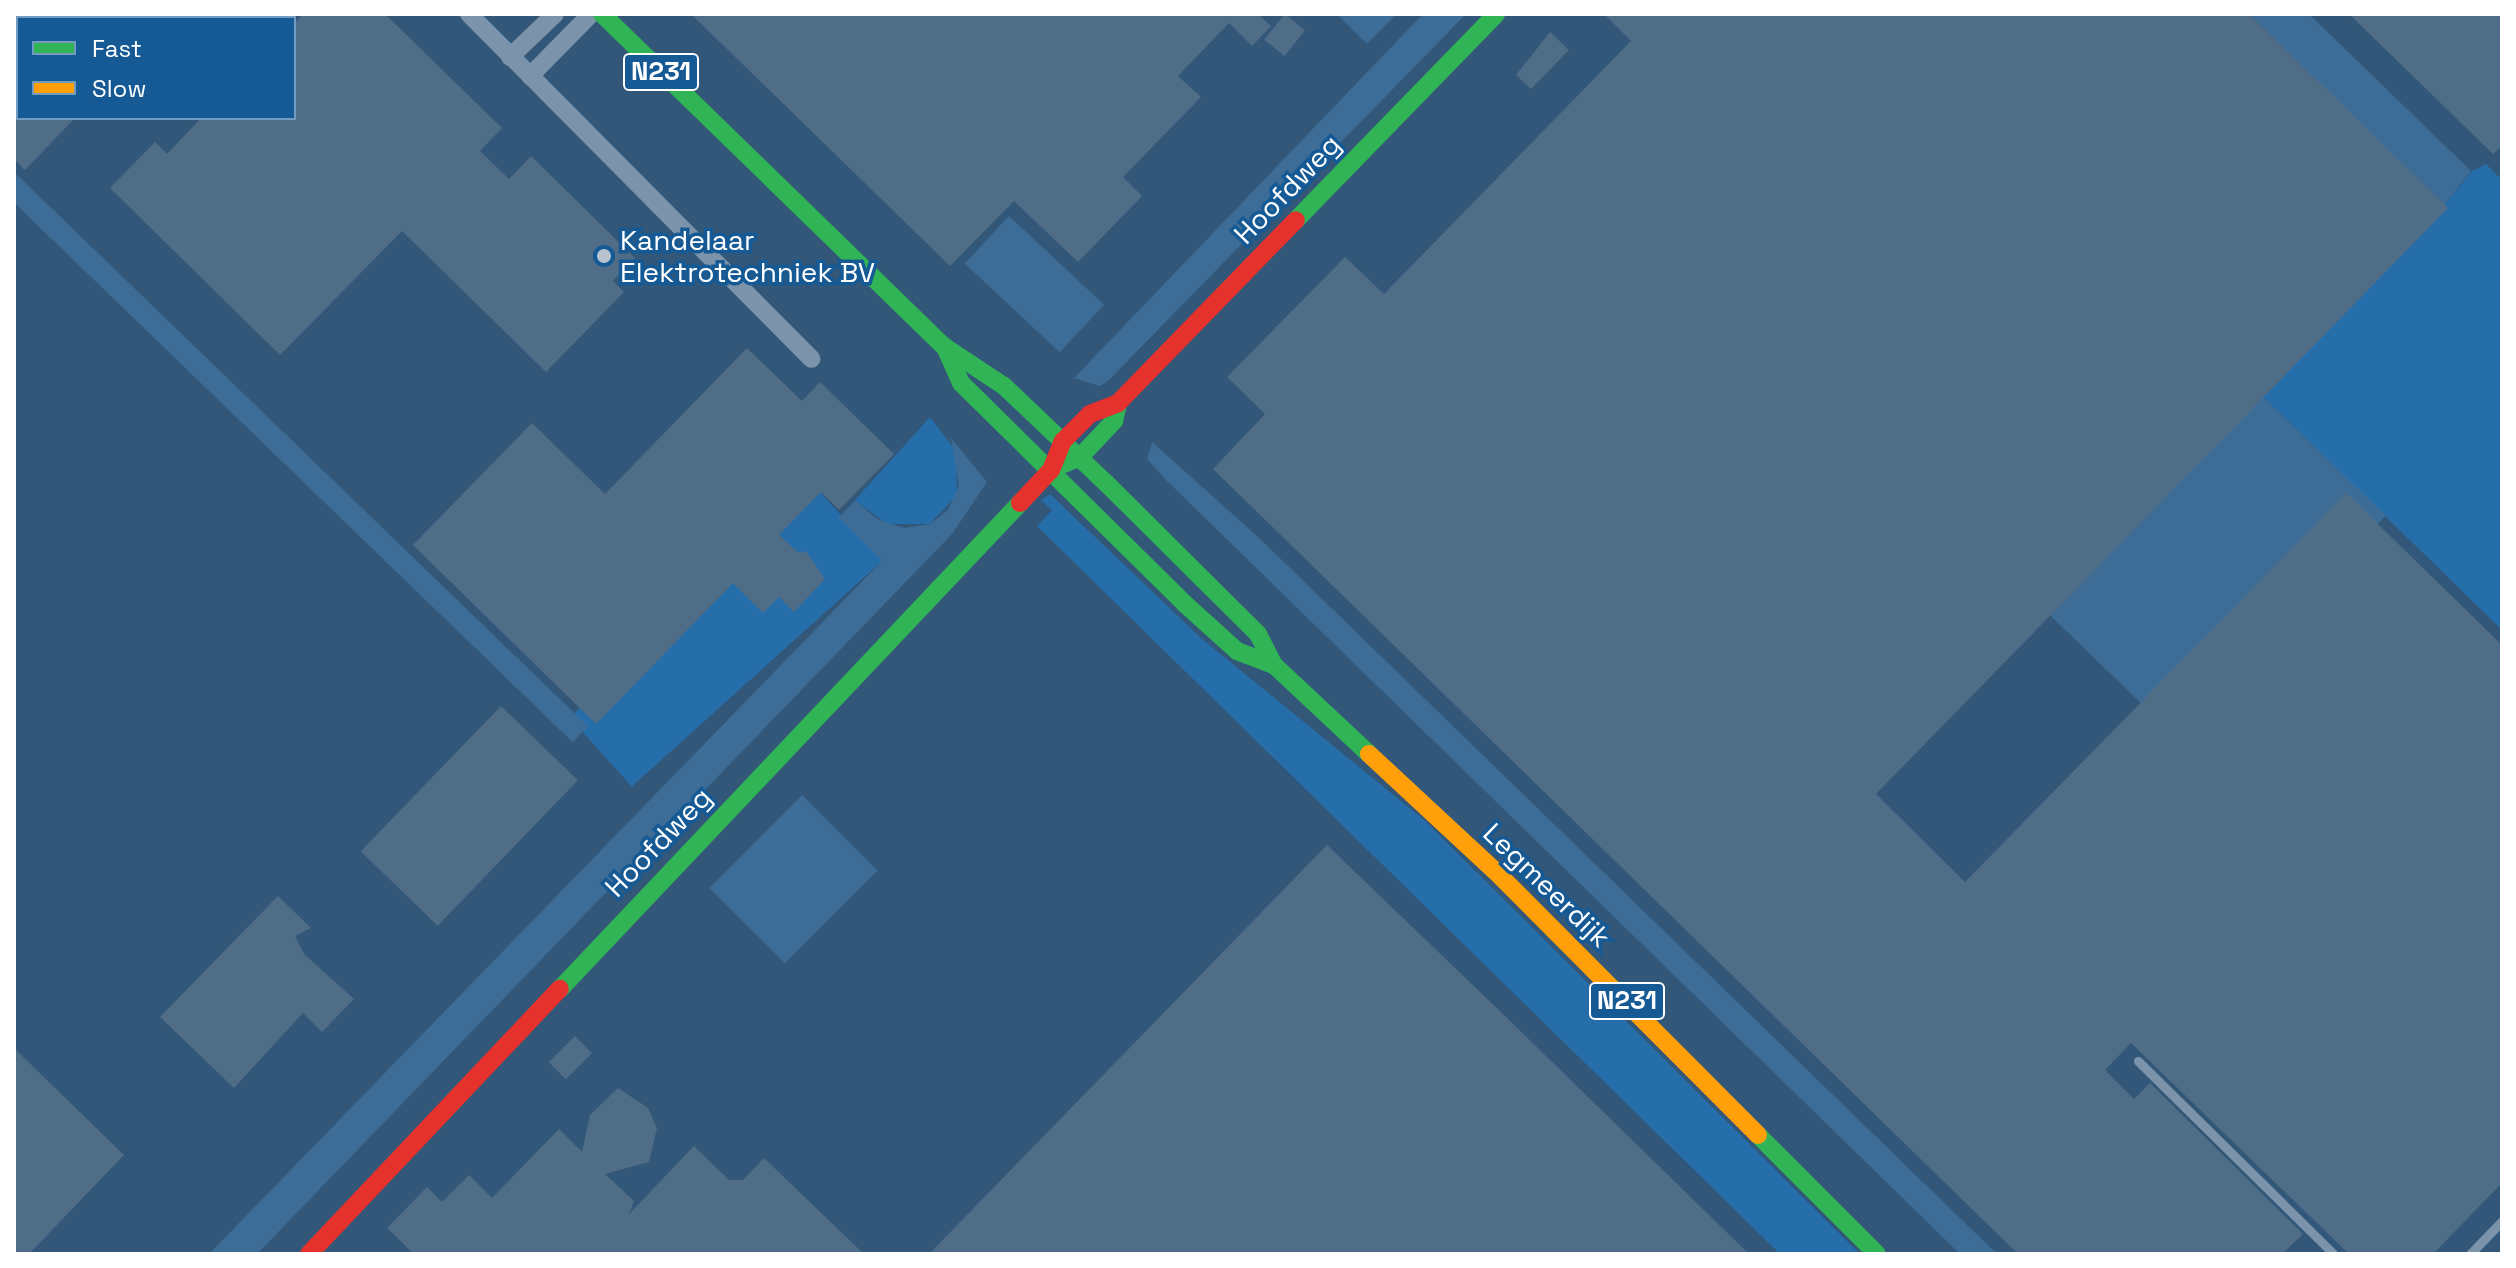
<!DOCTYPE html>
<style>
body{margin:0}
#map{position:relative;width:2516px;height:1268px;overflow:hidden;background:#325778;font-family:"Space Grotesk",sans-serif}
div>[style]{position:absolute}
.green>*{inset:0;background:#266eaa;transform-origin:0 0}
.water>*{inset:0;background:#3d6d97;transform-origin:0 0}
.building>*{inset:0;background:#4f6d87;transform-origin:0 0}
.lane>*{height:9px;margin:-4.5px;padding:0 4.5px;transform-origin:4.5px;border-radius:4.5px;background:#7b94ab}
.street>*{height:18px;margin:-9px;padding:0 9px;transform-origin:9px;border-radius:9px;background:#7b94ab}
.fast>*{height:18px;margin:-9px;padding:0 9px;transform-origin:9px;border-radius:9px;background:#30b455}
.slow>*{height:18px;margin:-9px;padding:0 9px;transform-origin:9px;border-radius:9px;background:#ff9f0a}
.jam>*{height:18px;margin:-9px;padding:0 9px;transform-origin:9px;border-radius:9px;background:#e5322d}
.dots>*{width:22px;height:22px;translate:-50% -50%;box-sizing:border-box;border:4px solid #155995;border-radius:50%}
span{translate:-50% -50%;white-space:nowrap;text-align:center;line-height:1.15;-webkit-text-stroke:7px #155995;paint-order:stroke}
.shield-label span{padding:2px 6px;background:#155995;border:2px solid;border-radius:6px;-webkit-text-stroke-width:0}
.shield-label{font-size:26px;color:#fff;font-weight:700}
.street-label{font-size:28px;color:#fff}
.poi-label{font-size:28px;color:#fff}
.left{translate:0 -50%;text-align:left}
.frame{position:absolute;inset:0;border:16px solid #fff;pointer-events:none}
.legend{position:absolute;left:16px;top:16px;width:280px;height:104px;box-sizing:border-box;background:#155995;border:2px solid #739bbf;margin:0;padding:10px 14px;list-style:none;font-size:24px;color:#fff}
.legend li{display:flex;align-items:center;gap:16px;height:40px}
.legend b{width:40px;border:2px solid #739bbf}
</style>
<div id="map">
<div class="green">
<div style="clip-path:polygon(2486px 164px,2502px 180px,2502px 630px,2260px 394px,2442px 208px,2472px 171px)"></div>
<div style="clip-path:polygon(930px 417px,956px 451px,957px 495px,930px 524px,887px 524px,855px 500px)"></div>
<div style="left:820px;top:492px;width:93px;height:337px;rotate:48deg"></div>
<div style="clip-path:polygon(1050px 494px,1201px 638px,1424px 820px,1860px 1254px,1780px 1254px,1037px 526px,1052px 510px,1041px 500px)"></div>
</div>
<div class="water">
<div style="clip-path:polygon(1337px 14px,1397px 14px,1367px 44px)"></div>
<div style="clip-path:polygon(1423px 14px,1466px 14px,1108px 381px,1100px 386px,1074px 378px)"></div>
<div style="clip-path:polygon(2244px 14px,2309px 14px,2471px 171px,2442px 208px)"></div>
<div style="left:14px;top:172px;width:798px;height:22px;rotate:44deg"></div>
<div style="left:1009px;top:216px;width:130px;height:65px;rotate:43deg"></div>
<div style="left:2260px;top:394px;width:175px;height:305px;rotate:44deg"></div>
<div style="clip-path:polygon(951px 438px,987px 482px,952px 534px,257px 1254px,209px 1254px,882px 561px,839px 518px,855px 500px,877px 519px,904px 528px,930px 524px,947px 511px,959px 486px)"></div>
<div style="clip-path:polygon(1152px 442px,1257px 536px,1997px 1254px,1960px 1254px,1166px 480px,1147px 459px)"></div>
<div style="left:802px;top:795px;width:107px;height:131px;rotate:45deg"></div>
</div>
<div class="building">
<div style="clip-path:polygon(303px 14px,385px 14px,502px 128px,480px 151px,509px 179px,531px 156px,635px 258px,613px 281px,624px 292px,546px 372px,402px 231px,280px 355px,110px 188px,155px 142px,167px 154px,201px 118px,294px 118px,294px 24px)"></div>
<div style="clip-path:polygon(691px 14px,1258px 14px,1271px 26px,1252px 46px,1229px 23px,1178px 76px,1201px 97px,1123px 177px,1142px 196px,1078px 262px,1014px 201px,950px 266px)"></div>
<div style="left:1285px;top:14px;width:26px;height:33px;rotate:39deg"></div>
<div style="clip-path:polygon(1604px 14px,2249px 14px,2448px 208px,1876px 794px,1965px 882px,2346px 493px,2502px 645px,2502px 1183px,2433px 1254px,2349px 1254px,2131px 1043px,2105px 1070px,2134px 1099px,2150px 1083px,2303px 1234px,2282px 1254px,2018px 1254px,1213px 469px,1265px 414px,1227px 377px,1345px 257px,1384px 294px,1631px 41px)"></div>
<div style="clip-path:polygon(2349px 14px,2502px 14px,2502px 146px,2493px 154px)"></div>
<div style="clip-path:polygon(1550px 32px,1569px 50px,1531px 89px,1516px 75px)"></div>
<div style="clip-path:polygon(14px 118px,75px 118px,25px 170px,14px 159px)"></div>
<div style="clip-path:polygon(747px 348px,802px 401px,820px 382px,894px 454px,839px 510px,821px 492px,779px 535px,799px 553px,806px 551px,825px 579px,794px 612px,779px 597px,763px 613px,733px 583px,596px 724px,413px 545px,532px 423px,605px 494px)"></div>
<div style="left:501px;top:706px;width:107px;height:202px;rotate:44deg"></div>
<div style="clip-path:polygon(1327px 845px,1504px 1015px,1749px 1254px,929px 1254px)"></div>
<div style="clip-path:polygon(278px 896px,311px 928px,295px 936px,304px 954px,354px 999px,322px 1032px,303px 1013px,234px 1088px,160px 1017px)"></div>
<div style="left:575px;top:1036px;width:24px;height:37px;rotate:45deg"></div>
<div style="clip-path:polygon(14px 1048px,124px 1155px,29px 1254px,14px 1254px)"></div>
<div style="clip-path:polygon(618px 1088px,648px 1108px,657px 1128px,649px 1162px,605px 1174px,634px 1201px,629px 1214px,694px 1146px,729px 1180px,743px 1180px,764px 1158px,864px 1254px,414px 1254px,387px 1228px,427px 1187px,442px 1202px,469px 1175px,492px 1198px,559px 1129px,582px 1152px,590px 1115px)"></div>
</div>
<div class="lane">
<div style="left:2138px;top:1061px;width:275px;rotate:44.6deg"></div>
<div style="left:2470px;top:1254px;width:46px;rotate:-45.9deg"></div>
</div>
<div class="street">
<div style="left:469px;top:14px;width:486px;rotate:45.2deg"></div>
<div style="left:510px;top:57px;width:62px;rotate:-43.7deg"></div>
<div style="left:530px;top:76px;width:87px;rotate:-45.5deg"></div>
</div>
<div class="fast">
<div style="left:602px;top:14px;width:478px;rotate:44.2deg"></div>
<div style="left:945px;top:347px;width:71px;rotate:33.5deg"></div>
<div style="left:1004px;top:386px;width:141px;rotate:43.6deg"></div>
<div style="left:1106px;top:483px;width:214px;rotate:44.8deg"></div>
<div style="left:1258px;top:634px;width:35px;rotate:63deg"></div>
<div style="left:1274px;top:665px;width:130px;rotate:43.1deg"></div>
<div style="left:1296px;top:220px;width:287px;rotate:-45.8deg"></div>
<div style="left:945px;top:347px;width:39px;rotate:66deg"></div>
<div style="left:961px;top:383px;width:315px;rotate:44.6deg"></div>
<div style="left:1185px;top:604px;width:70px;rotate:42.1deg"></div>
<div style="left:1237px;top:651px;width:40px;rotate:21deg"></div>
<div style="left:1064px;top:464px;width:17px;rotate:-24deg"></div>
<div style="left:1080px;top:457px;width:50px;rotate:-46.6deg"></div>
<div style="left:1114px;top:421px;width:18px;rotate:-77deg"></div>
<div style="left:560px;top:989px;width:669px;rotate:-46.57deg"></div>
<div style="left:1758px;top:1135px;width:168px;rotate:45deg"></div>
</div>
<div class="slow">
<div style="left:1369px;top:754px;width:171px;rotate:42.9deg"></div>
<div style="left:1494px;top:870px;width:374px;rotate:45.1deg"></div>
</div>
<div class="jam">
<div style="left:1020px;top:503px;width:45px;rotate:-46.8deg"></div>
<div style="left:1051px;top:470px;width:31px;rotate:-68deg"></div>
<div style="left:1063px;top:441px;width:38px;rotate:-45deg"></div>
<div style="left:1090px;top:414px;width:30px;rotate:-21deg"></div>
<div style="left:1118px;top:403px;width:255px;rotate:-45.8deg"></div>
<div style="left:309px;top:1254px;width:365px;rotate:-46.6deg"></div>
</div>
<div class="dots">
<div style="left:604px;top:256px;background:#b7c4d0"></div>
</div>
<div class="shield-label">
<span style="left:661px;top:72px">N231</span>
<span style="left:1627px;top:1001px">N231</span>
</div>
<div class="street-label">
<span style="left:1287px;top:189px;rotate:-46deg">Hoofdweg</span>
<span style="left:658px;top:842px;rotate:-46deg">Hoofdweg</span>
<span style="left:1547px;top:885px;rotate:44deg">Legmeerdijk</span>
</div>
<div class="poi-label">
<span class="left" style="left:620px;top:256px">Kandelaar<br>Elektrotechniek BV</span>
</div>
<div class="frame"></div>
<ul class="legend">
<li><b style="height:10px;background:#30b455"></b>Fast</li>
<li><b style="height:10px;background:#ff9f0a"></b>Slow</li>
</ul>
</div>
